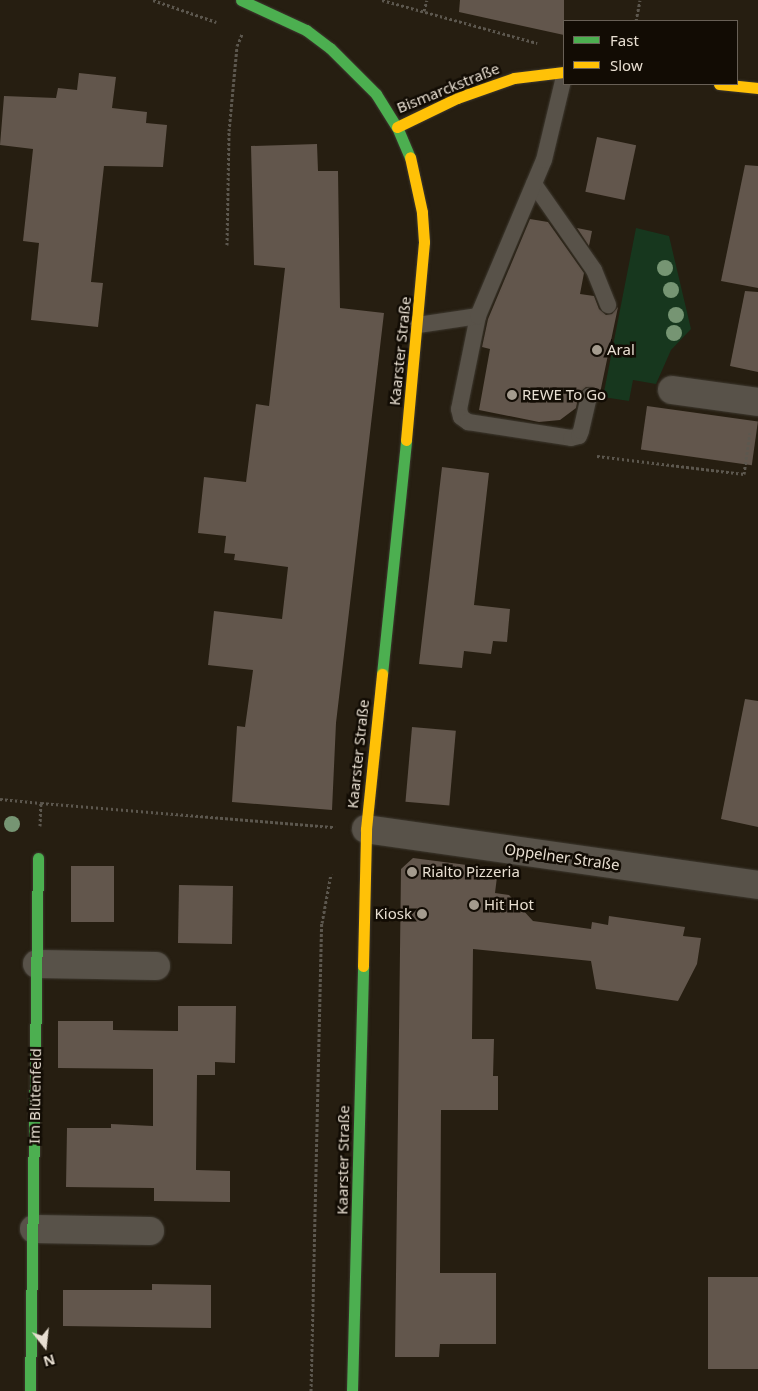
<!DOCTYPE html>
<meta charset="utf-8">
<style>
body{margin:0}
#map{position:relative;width:758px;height:1391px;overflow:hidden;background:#261e11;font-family:"Noto Sans",sans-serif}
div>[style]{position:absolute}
.green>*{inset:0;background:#17371e}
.building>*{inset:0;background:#62564c;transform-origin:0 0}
.path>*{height:3px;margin-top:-1.5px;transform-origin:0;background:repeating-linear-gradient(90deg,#5c574e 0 2.5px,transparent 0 5px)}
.roads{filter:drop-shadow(0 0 1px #3e3930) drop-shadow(0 0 1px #3e3930)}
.lane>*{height:16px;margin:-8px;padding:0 8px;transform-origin:8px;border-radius:8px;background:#585249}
.street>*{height:28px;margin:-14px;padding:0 14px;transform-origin:14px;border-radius:14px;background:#585249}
.fast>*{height:11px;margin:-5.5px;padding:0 5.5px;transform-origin:5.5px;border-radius:5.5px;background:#4caf50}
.slow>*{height:11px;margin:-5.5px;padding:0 5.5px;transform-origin:5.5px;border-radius:5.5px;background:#ffc107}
.trees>*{width:16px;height:16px;margin:-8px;border-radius:50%;background:#769573}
.dots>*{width:14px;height:14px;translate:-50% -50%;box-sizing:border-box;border:2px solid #120c04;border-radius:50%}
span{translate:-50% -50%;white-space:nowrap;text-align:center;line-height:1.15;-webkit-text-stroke:5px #120c04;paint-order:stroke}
.street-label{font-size:15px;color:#e8dfd2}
.poi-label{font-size:15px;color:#e8dfd2}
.left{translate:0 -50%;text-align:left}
.right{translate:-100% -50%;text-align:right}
.legend{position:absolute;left:563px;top:20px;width:175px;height:65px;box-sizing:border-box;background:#120c04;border:1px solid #686056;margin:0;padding:6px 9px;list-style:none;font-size:15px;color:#e8dfd2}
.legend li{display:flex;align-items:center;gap:10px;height:25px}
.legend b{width:25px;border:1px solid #686056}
.north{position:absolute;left:20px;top:1321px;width:50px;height:50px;-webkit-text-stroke:4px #120c04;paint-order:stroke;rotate:164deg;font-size:14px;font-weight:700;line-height:20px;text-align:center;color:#e8dfd2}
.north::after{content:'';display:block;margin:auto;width:18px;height:22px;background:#e8dfd2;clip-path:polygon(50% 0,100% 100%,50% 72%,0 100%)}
</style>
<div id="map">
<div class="green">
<div style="clip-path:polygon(636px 228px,669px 236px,691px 329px,671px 350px,656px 384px,633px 380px,629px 401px,603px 397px)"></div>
</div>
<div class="building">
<div style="clip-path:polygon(460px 0,564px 0,564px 35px,459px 12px)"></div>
<div style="clip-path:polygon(79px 73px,116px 77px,112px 108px,147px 112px,146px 123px,167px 125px,163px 167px,104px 166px,91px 282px,103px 283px,98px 327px,31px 320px,39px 243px,23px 241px,33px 149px,0 145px,4px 96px,56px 98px,58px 88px,77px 90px)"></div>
<div style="left:597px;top:137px;width:40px;height:56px;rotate:12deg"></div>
<div style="clip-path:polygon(317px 144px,318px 171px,338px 171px,340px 308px,384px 313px,336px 723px,332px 810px,232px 802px,237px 726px,245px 727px,253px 670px,208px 665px,214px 611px,282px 619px,288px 567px,234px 560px,235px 554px,224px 553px,226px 536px,198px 533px,204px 477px,246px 482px,256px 404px,269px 406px,285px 268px,254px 265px,251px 146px)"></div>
<div style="clip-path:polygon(745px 165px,758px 166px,758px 288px,721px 281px)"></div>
<div style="clip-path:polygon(530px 219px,548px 222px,584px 273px,580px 294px,594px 296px,599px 309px,606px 315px,612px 314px,618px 307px,599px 398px,595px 388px,586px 387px,579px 393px,576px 408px,560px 420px,539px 422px,479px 410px,490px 349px,482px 347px,488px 319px)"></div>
<div style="clip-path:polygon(577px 228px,592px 231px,589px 246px)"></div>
<div style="clip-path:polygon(745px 291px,758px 292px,758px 372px,730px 366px)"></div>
<div style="left:647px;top:406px;width:112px;height:44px;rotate:8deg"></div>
<div style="clip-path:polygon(442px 467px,489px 473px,474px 605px,510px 609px,507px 642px,493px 641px,491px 654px,464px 651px,462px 668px,419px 664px)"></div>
<div style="clip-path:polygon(745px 699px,758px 701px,758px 827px,721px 819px)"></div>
<div style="left:412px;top:727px;width:44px;height:75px;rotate:5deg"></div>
<div style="clip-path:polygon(413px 858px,498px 869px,495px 893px,509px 895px,533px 921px,591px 929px,592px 922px,608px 925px,609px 916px,685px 927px,683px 936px,701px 938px,697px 964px,678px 1001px,596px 989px,591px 961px,473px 949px,472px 1039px,494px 1039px,493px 1076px,498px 1076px,498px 1110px,441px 1110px,440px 1273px,496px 1273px,496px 1344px,440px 1344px,439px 1357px,395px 1357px,401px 869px)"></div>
<div style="left:71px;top:866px;width:43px;height:56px"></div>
<div style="left:179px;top:885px;width:54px;height:58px;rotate:1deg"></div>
<div style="clip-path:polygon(178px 1006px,236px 1006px,235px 1063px,215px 1062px,215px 1075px,197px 1075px,196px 1170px,230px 1171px,230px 1202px,154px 1201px,154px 1188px,66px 1187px,67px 1128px,111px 1128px,111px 1124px,153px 1126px,153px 1069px,58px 1068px,58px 1021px,113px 1021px,113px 1030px,178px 1031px)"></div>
<div style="left:708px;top:1277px;width:50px;height:92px"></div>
<div style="clip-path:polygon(152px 1284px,211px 1285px,211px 1328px,63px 1326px,63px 1290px,152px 1290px)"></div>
</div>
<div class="path">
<div style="left:153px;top:0;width:67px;rotate:19.2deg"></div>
<div style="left:382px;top:0;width:161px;rotate:15.5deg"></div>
<div style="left:424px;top:11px;width:11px;rotate:-75deg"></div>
<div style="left:636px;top:21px;width:21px;rotate:-79deg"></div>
<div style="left:227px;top:245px;width:114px;rotate:-89deg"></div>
<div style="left:229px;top:131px;width:85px;rotate:-84.6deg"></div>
<div style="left:237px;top:46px;width:13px;rotate:-67deg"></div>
<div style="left:597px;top:456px;width:148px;rotate:7deg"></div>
<div style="left:744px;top:474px;width:42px;rotate:-81.9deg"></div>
<div style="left:0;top:799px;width:41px;rotate:5.6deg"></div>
<div style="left:40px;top:826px;width:23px;rotate:-88deg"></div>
<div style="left:41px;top:803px;width:295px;rotate:4.7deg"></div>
<div style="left:311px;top:1391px;width:468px;rotate:-88.7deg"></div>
<div style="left:322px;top:923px;width:50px;rotate:-79.6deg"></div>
</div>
<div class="roads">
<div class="lane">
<div style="left:534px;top:184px;width:105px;rotate:55.1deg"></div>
<div style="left:594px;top:270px;width:38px;rotate:68deg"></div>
<div style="left:478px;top:316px;width:95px;rotate:101.5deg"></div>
<div style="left:459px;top:409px;width:8px;rotate:76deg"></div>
<div style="left:461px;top:417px;width:9px;rotate:36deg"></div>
<div style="left:468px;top:422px;width:104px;rotate:8.8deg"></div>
<div style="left:571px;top:438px;width:8px;rotate:-14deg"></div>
<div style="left:579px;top:436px;width:5px;rotate:-68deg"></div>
<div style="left:581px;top:431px;width:36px;rotate:-77deg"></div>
<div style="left:418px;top:325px;width:61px;rotate:-8.5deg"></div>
<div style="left:478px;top:316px;width:169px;rotate:-67.1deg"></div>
<div style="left:544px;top:160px;width:85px;rotate:-76.5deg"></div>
</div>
<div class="street">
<div style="left:672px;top:390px;width:87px;rotate:7.9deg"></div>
<div style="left:366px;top:829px;width:396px;rotate:8.1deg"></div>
<div style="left:37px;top:964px;width:119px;rotate:1deg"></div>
<div style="left:34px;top:1229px;width:116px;rotate:1deg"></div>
</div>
<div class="fast">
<div style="left:241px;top:0;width:72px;rotate:24.8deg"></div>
<div style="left:306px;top:30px;width:30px;rotate:37deg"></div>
<div style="left:330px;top:48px;width:65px;rotate:45deg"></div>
<div style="left:376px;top:94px;width:39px;rotate:58deg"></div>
<div style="left:397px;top:127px;width:33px;rotate:67deg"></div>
<div style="left:382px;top:674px;width:235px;rotate:-84.1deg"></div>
<div style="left:30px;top:1391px;width:533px;rotate:-89.14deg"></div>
<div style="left:352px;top:1391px;width:425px;rotate:-88.5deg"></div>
</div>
<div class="slow">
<div style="left:719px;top:84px;width:39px;rotate:6deg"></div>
<div style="left:397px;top:127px;width:67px;rotate:-25.8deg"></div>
<div style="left:457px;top:98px;width:60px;rotate:-19.3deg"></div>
<div style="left:514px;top:78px;width:50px;rotate:-6.8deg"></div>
<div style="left:406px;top:440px;width:199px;rotate:-84.8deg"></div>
<div style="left:424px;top:242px;width:30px;rotate:-94deg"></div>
<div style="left:422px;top:212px;width:56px;rotate:-102.3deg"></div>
<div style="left:363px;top:966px;width:137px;rotate:-88.7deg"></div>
<div style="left:366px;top:829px;width:156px;rotate:-84.1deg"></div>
</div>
</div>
<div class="trees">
<div style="left:665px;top:268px"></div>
<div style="left:671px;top:290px"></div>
<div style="left:676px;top:315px"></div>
<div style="left:674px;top:333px"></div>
<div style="left:12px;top:824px"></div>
</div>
<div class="dots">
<div style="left:597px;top:350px;background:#a49b8e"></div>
<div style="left:512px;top:395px;background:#a49b8e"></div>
<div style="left:412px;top:872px;background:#a49b8e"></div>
<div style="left:474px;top:905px;background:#a49b8e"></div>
<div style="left:422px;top:914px;background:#a49b8e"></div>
</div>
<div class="street-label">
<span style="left:448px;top:88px;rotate:-22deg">Bismarckstraße</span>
<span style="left:400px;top:351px;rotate:-84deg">Kaarster Straße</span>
<span style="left:358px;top:754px;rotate:-84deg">Kaarster Straße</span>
<span style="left:562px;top:857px;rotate:8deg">Oppelner Straße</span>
<span style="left:35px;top:1096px;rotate:-89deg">Im Blütenfeld</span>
<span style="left:343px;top:1160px;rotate:-89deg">Kaarster Straße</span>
</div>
<div class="poi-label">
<span class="left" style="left:607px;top:350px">Aral</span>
<span class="left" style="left:522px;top:395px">REWE To Go</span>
<span class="left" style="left:422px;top:872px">Rialto Pizzeria</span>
<span class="left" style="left:484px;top:905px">Hit Hot</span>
<span class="right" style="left:412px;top:914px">Kiosk</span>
</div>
<ul class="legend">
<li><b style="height:6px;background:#4caf50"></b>Fast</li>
<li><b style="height:6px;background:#ffc107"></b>Slow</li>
</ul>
<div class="north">N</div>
</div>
